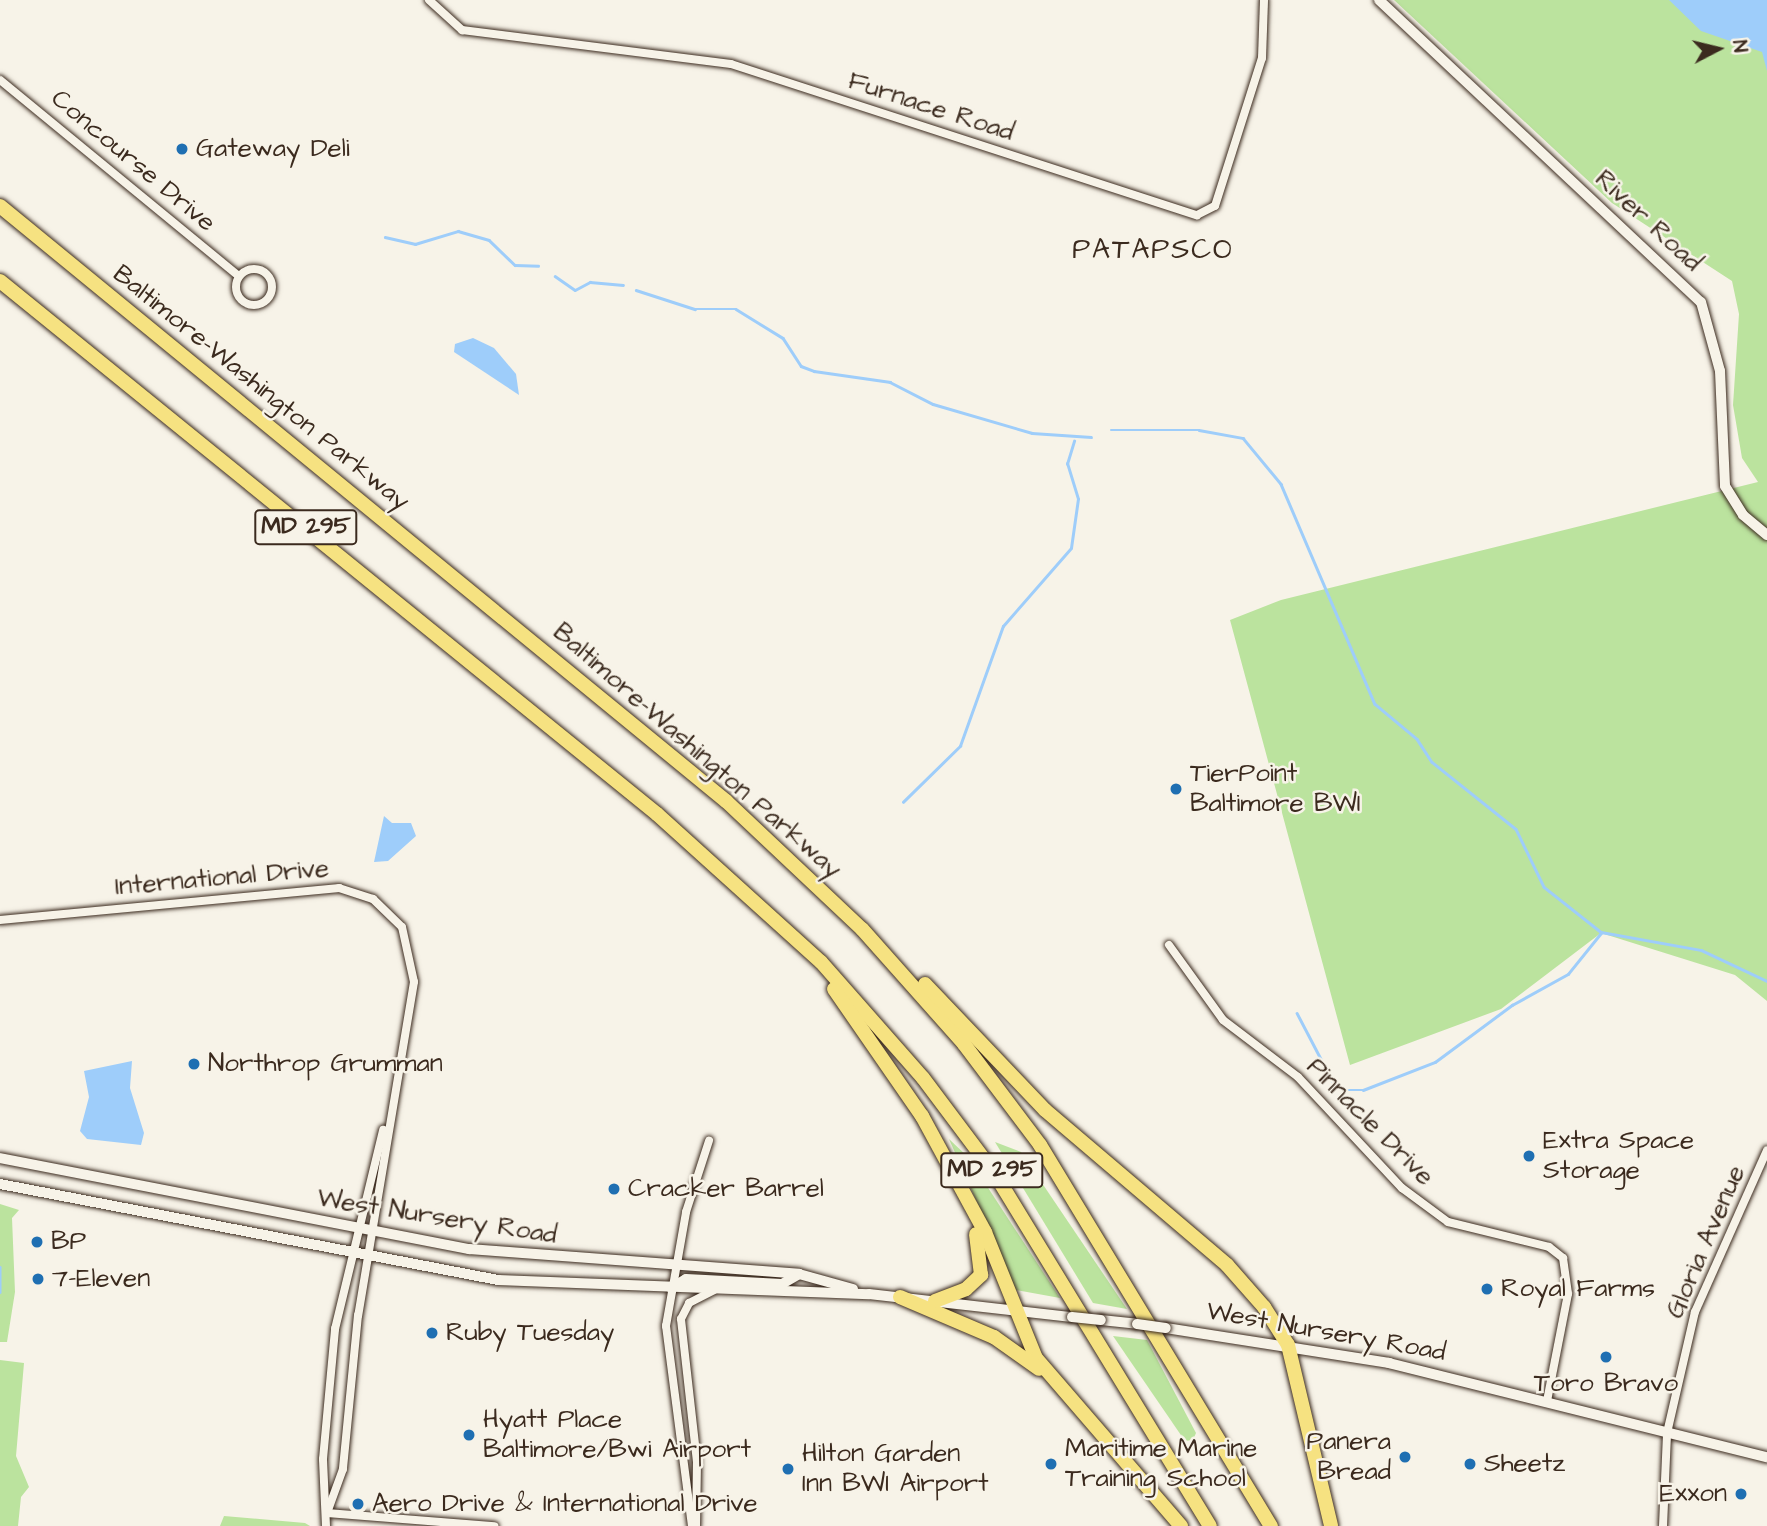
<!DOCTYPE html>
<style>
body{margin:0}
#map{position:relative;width:1767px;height:1526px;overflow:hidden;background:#f7f3e8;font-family:"Architects Daughter",sans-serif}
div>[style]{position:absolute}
.green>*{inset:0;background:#bbe39e}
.water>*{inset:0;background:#9ecdfa}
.stream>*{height:2.5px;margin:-1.25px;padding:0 1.25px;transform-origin:1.25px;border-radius:1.25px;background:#9ecdfa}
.roads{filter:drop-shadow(0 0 2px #3b2a1e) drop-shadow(0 0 2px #3b2a1e)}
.minor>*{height:8px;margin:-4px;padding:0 4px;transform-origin:4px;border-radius:4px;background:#f7f3e8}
.minor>.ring{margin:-4px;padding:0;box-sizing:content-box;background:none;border:8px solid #f7f3e8;border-radius:50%}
.tertiary>*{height:10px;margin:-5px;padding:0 5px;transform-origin:5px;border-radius:5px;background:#f7f3e8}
.secondary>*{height:10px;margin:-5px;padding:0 5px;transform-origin:5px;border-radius:5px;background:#f7f3e8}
.motorway>*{height:14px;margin:-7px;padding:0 7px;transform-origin:7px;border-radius:7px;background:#f6e281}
.bridges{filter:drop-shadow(0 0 2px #3b2a1e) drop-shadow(0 0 2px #3b2a1e)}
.secondary-bridge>*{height:10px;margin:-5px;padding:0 5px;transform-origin:5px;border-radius:5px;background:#f7f3e8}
.dots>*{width:19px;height:19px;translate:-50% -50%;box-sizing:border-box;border:4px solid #f7f3e8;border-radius:50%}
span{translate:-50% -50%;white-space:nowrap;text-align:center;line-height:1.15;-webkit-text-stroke:5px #f7f3e8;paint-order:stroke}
.shield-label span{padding:2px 5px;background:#f7f3e8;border:2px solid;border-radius:5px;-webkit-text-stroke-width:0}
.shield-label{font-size:24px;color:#3b2a1e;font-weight:700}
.street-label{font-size:26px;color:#3b2a1e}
.poi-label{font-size:26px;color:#3b2a1e}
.left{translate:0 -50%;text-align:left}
.right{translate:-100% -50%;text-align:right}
.neighbourhood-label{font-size:28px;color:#3b2a1e;letter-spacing:2px}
.north{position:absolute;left:1683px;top:14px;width:70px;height:70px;-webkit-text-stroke:5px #f7f3e8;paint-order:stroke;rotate:83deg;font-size:19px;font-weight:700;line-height:28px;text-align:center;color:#3b2a1e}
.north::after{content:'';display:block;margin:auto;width:24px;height:32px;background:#3b2a1e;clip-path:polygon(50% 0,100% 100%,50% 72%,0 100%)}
</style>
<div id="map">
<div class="green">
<div style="clip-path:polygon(1394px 0,1767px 0,1767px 1001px,1735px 975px,1601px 933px,1501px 1009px,1350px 1065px,1230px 620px,1281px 600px,1758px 482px,1742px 458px,1733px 405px,1739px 314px,1732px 281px,1612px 203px)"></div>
<div style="clip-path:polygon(949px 1139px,968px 1157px,1060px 1298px,1016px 1290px)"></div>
<div style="clip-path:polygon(995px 1142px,1021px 1152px,1127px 1309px,1093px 1303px)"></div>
<div style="clip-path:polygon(0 1204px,19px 1210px,12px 1218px,15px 1292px,7px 1342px,0 1342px)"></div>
<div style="clip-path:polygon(1113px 1336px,1147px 1340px,1196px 1433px,1193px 1440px,1185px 1441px)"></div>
<div style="clip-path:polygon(0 1360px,24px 1363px,16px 1456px,29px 1487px,21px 1497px,18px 1526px,0 1526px)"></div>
<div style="clip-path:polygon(224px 1516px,305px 1523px,310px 1526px,220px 1526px)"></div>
</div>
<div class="water">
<div style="clip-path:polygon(1669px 0,1767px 0,1767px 71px,1762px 52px,1701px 31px)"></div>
<div style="clip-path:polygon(473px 338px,494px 348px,516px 374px,519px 395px,454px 352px,455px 344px)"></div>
<div style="clip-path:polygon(384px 816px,392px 823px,411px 823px,416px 836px,388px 861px,374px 862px)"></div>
<div style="clip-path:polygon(132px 1061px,130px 1088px,144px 1133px,141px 1145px,87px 1139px,80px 1131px,89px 1097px,84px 1071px)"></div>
</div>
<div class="stream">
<div style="left:385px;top:237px;width:31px;rotate:13deg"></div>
<div style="left:415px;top:244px;width:45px;rotate:-16.8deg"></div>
<div style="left:458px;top:231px;width:32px;rotate:16deg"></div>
<div style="left:489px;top:240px;width:36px;rotate:44deg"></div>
<div style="left:515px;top:265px;width:23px;rotate:2deg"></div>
<div style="left:555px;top:276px;width:24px;rotate:35deg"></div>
<div style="left:575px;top:290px;width:17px;rotate:-28deg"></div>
<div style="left:590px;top:282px;width:33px;rotate:5deg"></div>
<div style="left:636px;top:290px;width:62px;rotate:17.9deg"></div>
<div style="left:695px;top:309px;width:41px"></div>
<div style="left:736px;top:309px;width:55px;rotate:31.7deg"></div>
<div style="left:783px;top:338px;width:33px;rotate:57deg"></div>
<div style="left:801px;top:366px;width:14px;rotate:21deg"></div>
<div style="left:814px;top:371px;width:77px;rotate:8.2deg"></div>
<div style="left:890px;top:382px;width:48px;rotate:27.1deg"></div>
<div style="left:933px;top:404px;width:103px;rotate:16.3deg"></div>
<div style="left:1032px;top:433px;width:59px;rotate:3.9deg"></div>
<div style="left:1111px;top:430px;width:88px"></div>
<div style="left:1199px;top:430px;width:45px;rotate:10.3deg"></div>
<div style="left:1243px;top:438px;width:60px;rotate:50.4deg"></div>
<div style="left:1281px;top:484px;width:239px;rotate:66.9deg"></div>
<div style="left:1375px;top:704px;width:55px;rotate:39.8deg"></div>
<div style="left:1417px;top:739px;width:27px;rotate:57deg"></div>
<div style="left:1432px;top:762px;width:107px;rotate:38.6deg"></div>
<div style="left:1516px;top:829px;width:64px;rotate:64.2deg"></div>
<div style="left:1544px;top:887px;width:73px;rotate:38.3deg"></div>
<div style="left:1601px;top:932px;width:102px;rotate:10.2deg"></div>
<div style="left:1701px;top:950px;width:73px;rotate:25.2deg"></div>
<div style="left:903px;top:802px;width:80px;rotate:-44.5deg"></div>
<div style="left:960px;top:746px;width:127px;rotate:-70.3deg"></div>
<div style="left:1003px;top:626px;width:103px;rotate:-48.9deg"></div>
<div style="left:1071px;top:548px;width:49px;rotate:-81.9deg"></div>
<div style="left:1078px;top:499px;width:37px;rotate:-107deg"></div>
<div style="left:1067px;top:464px;width:24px;rotate:-73deg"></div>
<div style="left:1297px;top:1013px;width:78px;rotate:62.4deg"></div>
<div style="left:1333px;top:1082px;width:13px;rotate:39deg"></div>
<div style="left:1343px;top:1090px;width:20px"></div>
<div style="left:1363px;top:1090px;width:77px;rotate:-21.3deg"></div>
<div style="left:1435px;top:1062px;width:96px;rotate:-36.5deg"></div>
<div style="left:1512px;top:1005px;width:64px;rotate:-29deg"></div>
<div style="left:1568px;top:974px;width:53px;rotate:-51.2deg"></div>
<div style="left:0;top:1267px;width:25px;rotate:90deg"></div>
</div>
<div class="roads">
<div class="minor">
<div style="left:429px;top:0;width:45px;rotate:42.3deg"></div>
<div style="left:462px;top:30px;width:271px;rotate:7.2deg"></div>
<div style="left:731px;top:64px;width:490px;rotate:18deg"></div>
<div style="left:1197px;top:215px;width:20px;rotate:-27deg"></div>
<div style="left:1215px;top:206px;width:155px;rotate:-72.4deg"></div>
<div style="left:1262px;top:58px;width:58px;rotate:-88deg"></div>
<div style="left:0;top:80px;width:309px;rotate:39.4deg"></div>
<div class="ring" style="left:236px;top:269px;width:28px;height:28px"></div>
<div style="left:0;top:920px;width:341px;rotate:-5.4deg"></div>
<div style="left:339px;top:888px;width:36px;rotate:18deg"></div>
<div style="left:373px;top:899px;width:40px;rotate:44deg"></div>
<div style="left:402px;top:927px;width:56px;rotate:77.7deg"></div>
<div style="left:414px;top:982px;width:338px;rotate:99.5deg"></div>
<div style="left:358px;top:1315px;width:155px;rotate:95.6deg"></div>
<div style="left:343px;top:1469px;width:47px;rotate:110deg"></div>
<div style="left:1169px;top:945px;width:92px;rotate:54.2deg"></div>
<div style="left:1223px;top:1020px;width:94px;rotate:37.2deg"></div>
<div style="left:1298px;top:1077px;width:152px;rotate:46.9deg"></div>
<div style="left:1402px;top:1188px;width:57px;rotate:36.5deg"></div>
<div style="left:1448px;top:1222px;width:104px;rotate:13.9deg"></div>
<div style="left:1549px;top:1247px;width:18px;rotate:38deg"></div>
<div style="left:1563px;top:1258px;width:36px;rotate:82deg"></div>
<div style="left:1568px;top:1294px;width:109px;rotate:101.1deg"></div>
<div style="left:327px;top:1513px;width:168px;rotate:4.5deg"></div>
<div style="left:326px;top:1526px;width:67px;rotate:-92.6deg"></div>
<div style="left:323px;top:1459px;width:131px;rotate:-84.7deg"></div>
<div style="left:335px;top:1329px;width:205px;rotate:-76.4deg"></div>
<div style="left:692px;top:1526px;width:202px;rotate:-97.4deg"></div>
<div style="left:666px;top:1326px;width:116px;rotate:-80deg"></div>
<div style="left:686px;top:1212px;width:75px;rotate:-72.1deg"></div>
<div style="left:696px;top:1526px;width:64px;rotate:-89.1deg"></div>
<div style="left:697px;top:1462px;width:144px;rotate:-96.4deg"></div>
<div style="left:681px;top:1319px;width:18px;rotate:-63deg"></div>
<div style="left:689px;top:1303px;width:28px;rotate:-27deg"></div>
<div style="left:1663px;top:1526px;width:93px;rotate:-87.5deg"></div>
<div style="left:1667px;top:1433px;width:124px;rotate:-77deg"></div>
<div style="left:1695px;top:1312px;width:177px;rotate:-66deg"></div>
</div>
<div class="tertiary">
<div style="left:1379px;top:0;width:441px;rotate:43.2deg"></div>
<div style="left:1701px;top:302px;width:72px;rotate:74.6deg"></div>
<div style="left:1720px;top:371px;width:115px;rotate:87.5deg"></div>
<div style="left:1725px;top:486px;width:34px;rotate:58deg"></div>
<div style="left:1743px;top:515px;width:31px;rotate:40deg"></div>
</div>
<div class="secondary">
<div style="left:0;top:1158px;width:478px;rotate:11deg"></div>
<div style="left:469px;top:1249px;width:331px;rotate:4.3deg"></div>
<div style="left:799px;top:1274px;width:56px;rotate:15.5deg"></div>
<div style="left:0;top:1184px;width:507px;rotate:10.91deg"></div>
<div style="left:498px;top:1280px;width:371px;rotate:2.2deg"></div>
<div style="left:869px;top:1294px;width:204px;rotate:6.5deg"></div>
<div style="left:671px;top:1288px;width:17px;rotate:-31deg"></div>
<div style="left:686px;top:1279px;width:96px;rotate:3deg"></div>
<div style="left:782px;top:1284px;width:20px;rotate:-30deg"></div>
<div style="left:1101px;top:1320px;width:36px;rotate:6deg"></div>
<div style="left:1166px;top:1328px;width:226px;rotate:8.9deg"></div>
<div style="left:1389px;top:1363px;width:390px;rotate:14deg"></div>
</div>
<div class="motorway">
<div style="left:0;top:206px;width:939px;rotate:39.34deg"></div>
<div style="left:726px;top:801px;width:187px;rotate:43.3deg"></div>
<div style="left:862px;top:929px;width:154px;rotate:48.4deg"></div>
<div style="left:964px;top:1044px;width:126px;rotate:53deg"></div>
<div style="left:1040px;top:1145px;width:446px;rotate:58.8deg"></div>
<div style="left:0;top:281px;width:846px;rotate:39.05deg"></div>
<div style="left:657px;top:814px;width:221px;rotate:42.1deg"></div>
<div style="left:821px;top:962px;width:154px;rotate:48.7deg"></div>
<div style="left:923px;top:1078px;width:120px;rotate:53.1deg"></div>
<div style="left:995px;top:1174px;width:412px;rotate:58.6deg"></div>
<div style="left:925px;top:984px;width:174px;rotate:46.4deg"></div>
<div style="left:1045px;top:1110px;width:239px;rotate:40.4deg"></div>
<div style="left:1227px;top:1265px;width:56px;rotate:48.6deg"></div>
<div style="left:1264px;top:1307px;width:45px;rotate:57.7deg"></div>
<div style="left:1288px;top:1345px;width:186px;rotate:76.6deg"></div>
<div style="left:834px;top:989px;width:155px;rotate:55.3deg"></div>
<div style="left:922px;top:1116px;width:132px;rotate:61.5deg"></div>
<div style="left:985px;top:1232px;width:136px;rotate:68deg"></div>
<div style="left:1036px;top:1358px;width:222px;rotate:49.2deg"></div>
<div style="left:900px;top:1297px;width:102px;rotate:23.1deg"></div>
<div style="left:994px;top:1337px;width:55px;rotate:35.4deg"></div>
<div style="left:935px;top:1301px;width:33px;rotate:-21deg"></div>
<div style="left:966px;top:1289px;width:21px;rotate:-43deg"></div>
<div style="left:981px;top:1275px;width:41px;rotate:-97deg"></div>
</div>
</div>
<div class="bridges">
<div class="secondary-bridge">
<div style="left:1072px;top:1317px;width:29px;rotate:6deg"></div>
<div style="left:1137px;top:1324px;width:29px;rotate:8deg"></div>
</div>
</div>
<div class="dots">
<div style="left:182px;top:149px;background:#1f6fb2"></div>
<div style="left:1176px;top:789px;background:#1f6fb2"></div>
<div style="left:194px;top:1064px;background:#1f6fb2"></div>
<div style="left:1529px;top:1156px;background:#1f6fb2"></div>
<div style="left:614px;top:1189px;background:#1f6fb2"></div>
<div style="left:37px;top:1242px;background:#1f6fb2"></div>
<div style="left:38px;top:1279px;background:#1f6fb2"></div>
<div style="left:1487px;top:1289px;background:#1f6fb2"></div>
<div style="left:432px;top:1333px;background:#1f6fb2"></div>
<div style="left:1606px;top:1357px;background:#1f6fb2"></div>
<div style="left:469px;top:1435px;background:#1f6fb2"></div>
<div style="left:1405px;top:1457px;background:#1f6fb2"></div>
<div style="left:1051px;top:1464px;background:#1f6fb2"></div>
<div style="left:1470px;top:1464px;background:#1f6fb2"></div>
<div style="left:788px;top:1469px;background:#1f6fb2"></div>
<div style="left:1741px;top:1494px;background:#1f6fb2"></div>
<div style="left:358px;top:1504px;background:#1f6fb2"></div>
</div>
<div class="shield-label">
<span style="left:306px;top:527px">MD 295</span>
<span style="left:992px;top:1170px">MD 295</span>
</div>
<div class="street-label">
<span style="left:931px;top:107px;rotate:18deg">Furnace Road</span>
<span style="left:133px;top:161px;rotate:40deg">Concourse Drive</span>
<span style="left:1648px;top:221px;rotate:43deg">River Road</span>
<span style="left:261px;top:388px;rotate:39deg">Baltimore-Washington Parkway</span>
<span style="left:697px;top:751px;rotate:41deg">Baltimore-Washington Parkway</span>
<span style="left:222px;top:878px;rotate:-5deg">International Drive</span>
<span style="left:1370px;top:1122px;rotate:45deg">Pinnacle Drive</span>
<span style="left:437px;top:1217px;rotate:9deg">West Nursery Road</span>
<span style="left:1706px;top:1242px;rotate:-67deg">Gloria Avenue</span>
<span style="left:1326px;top:1332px;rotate:10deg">West Nursery Road</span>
</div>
<div class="poi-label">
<span class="left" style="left:196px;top:149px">Gateway Deli</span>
<span class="left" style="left:1190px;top:789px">TierPoint<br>Baltimore BWI</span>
<span class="left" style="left:208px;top:1064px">Northrop Grumman</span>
<span class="left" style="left:1543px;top:1156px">Extra Space<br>Storage</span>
<span class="left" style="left:628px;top:1189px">Cracker Barrel</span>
<span class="left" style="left:51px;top:1242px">BP</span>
<span class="left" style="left:52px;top:1279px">7-Eleven</span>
<span class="left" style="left:1501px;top:1289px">Royal Farms</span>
<span class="left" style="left:446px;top:1333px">Ruby Tuesday</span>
<span style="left:1606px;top:1384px">Toro Bravo</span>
<span class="left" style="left:483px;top:1435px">Hyatt Place<br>Baltimore/Bwi Airport</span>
<span class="right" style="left:1391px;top:1457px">Panera<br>Bread</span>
<span class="left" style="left:1065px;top:1464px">Maritime Marine<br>Training School</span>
<span class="left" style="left:802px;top:1469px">Hilton Garden<br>Inn BWI Airport</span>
<span class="left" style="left:1484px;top:1464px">Sheetz</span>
<span class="right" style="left:1727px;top:1494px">Exxon</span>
<span class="left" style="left:372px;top:1504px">Aero Drive &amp; International Drive</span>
</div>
<div class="neighbourhood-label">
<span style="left:1153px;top:250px">PATAPSCO</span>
</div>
<div class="north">N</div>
</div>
